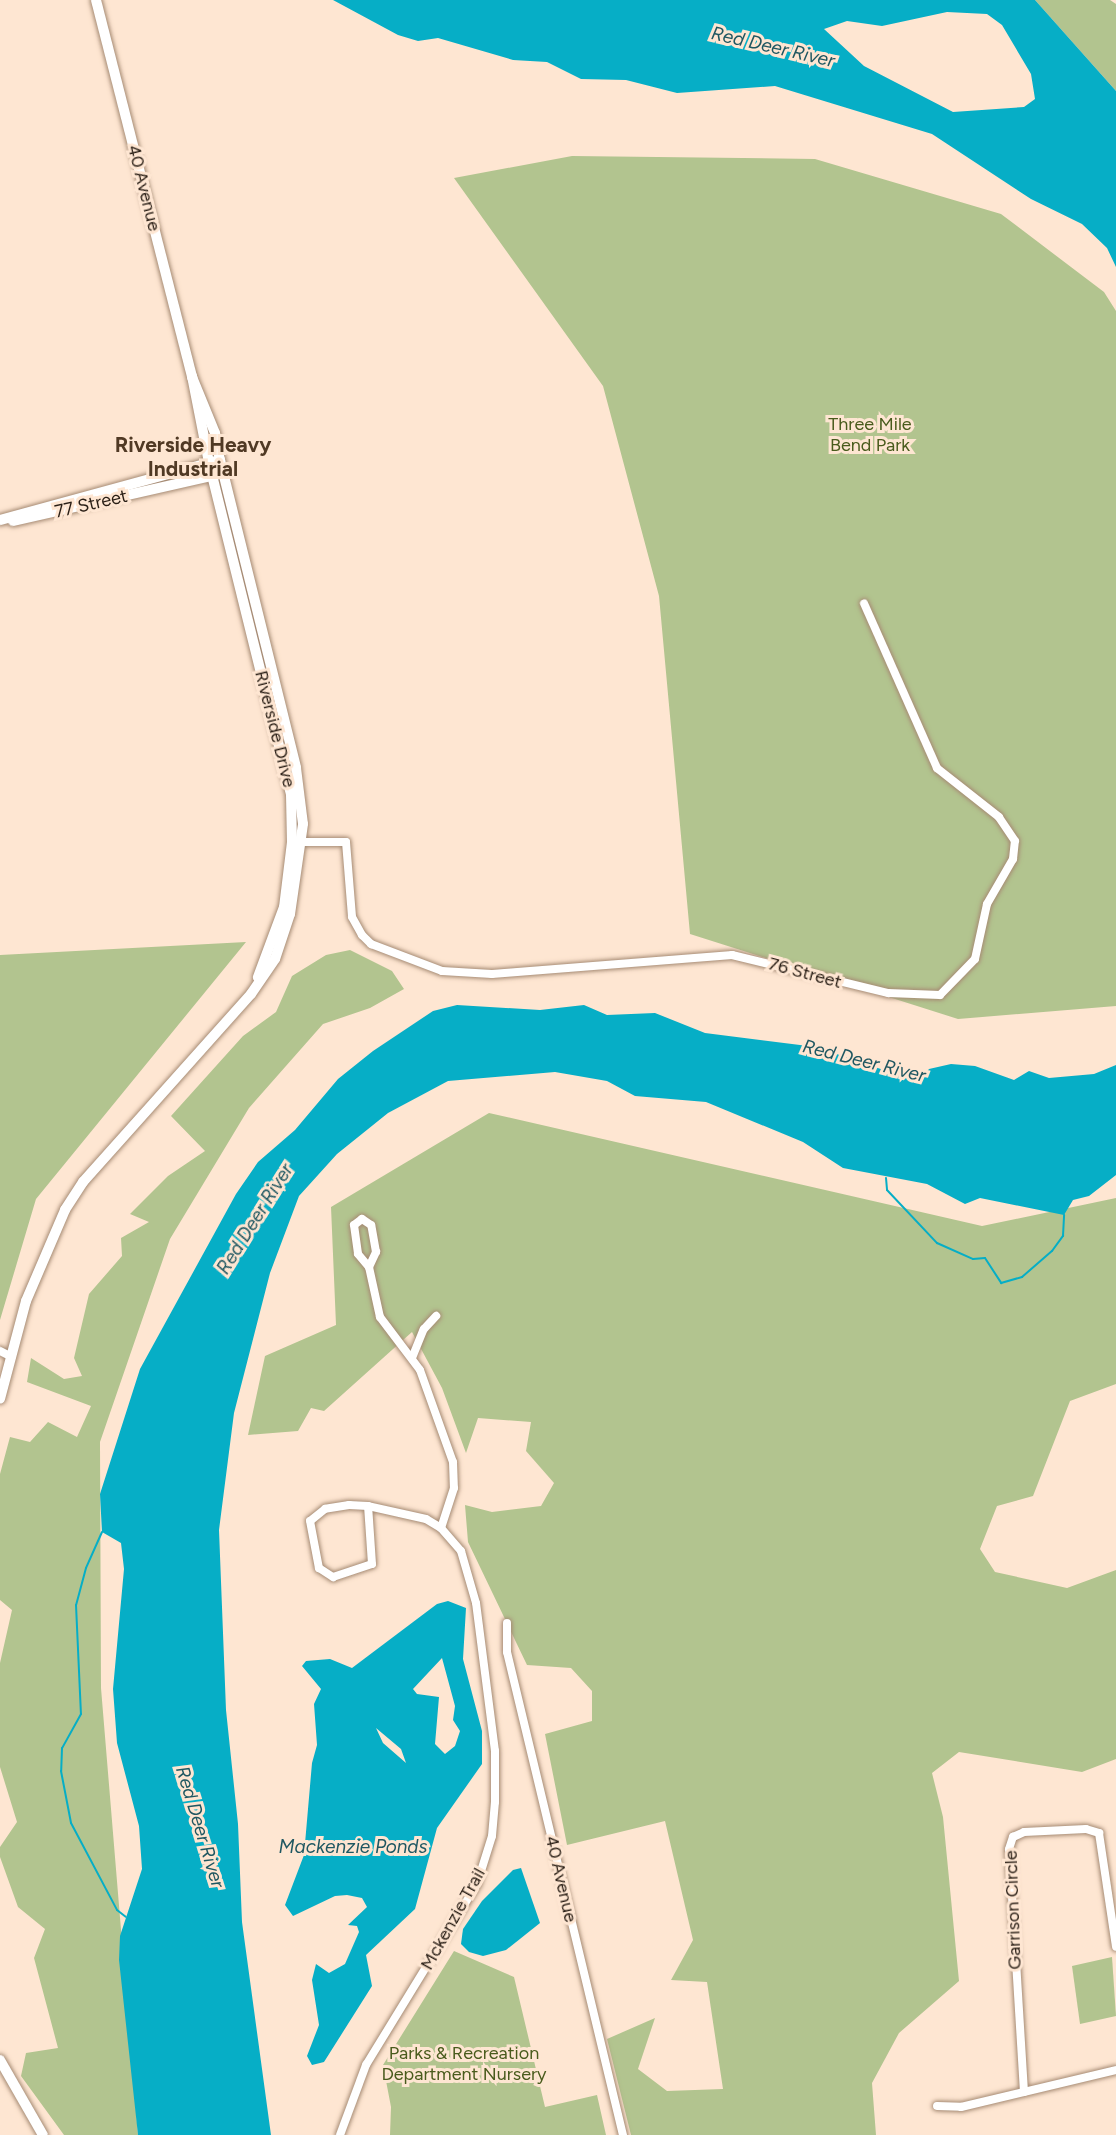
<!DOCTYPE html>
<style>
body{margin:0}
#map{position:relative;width:1116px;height:2135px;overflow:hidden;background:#fee6d2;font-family:Figtree,sans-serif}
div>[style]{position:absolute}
.green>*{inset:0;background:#b2c48f}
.water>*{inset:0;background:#06aec6}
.stream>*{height:2px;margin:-1px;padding:0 1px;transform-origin:1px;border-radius:1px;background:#06aec6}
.roads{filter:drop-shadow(0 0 2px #a68b74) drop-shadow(0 0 2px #a68b74)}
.minor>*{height:8px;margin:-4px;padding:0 4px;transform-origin:4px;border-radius:4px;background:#fff}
.tertiary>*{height:10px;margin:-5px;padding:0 5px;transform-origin:5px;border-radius:5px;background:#fff}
.secondary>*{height:10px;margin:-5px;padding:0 5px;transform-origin:5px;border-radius:5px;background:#fff}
span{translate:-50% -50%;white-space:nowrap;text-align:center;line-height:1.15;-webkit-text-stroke:6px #fee6d2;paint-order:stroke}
.street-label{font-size:18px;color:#291e15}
.park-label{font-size:18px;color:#495b1c}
.water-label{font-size:19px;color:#1f5761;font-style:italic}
.quarter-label{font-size:21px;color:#503924;font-weight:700}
</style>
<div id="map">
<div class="green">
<div style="clip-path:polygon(1035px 0,1110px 0,1116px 4px,1116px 91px)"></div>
<div style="clip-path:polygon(572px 156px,815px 159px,1001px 214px,1104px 292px,1116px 311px,1116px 1006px,958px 1019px,690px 934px,659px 596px,603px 386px,454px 178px)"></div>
<div style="clip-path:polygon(246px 942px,36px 1199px,0 1320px,0 955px)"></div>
<div style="clip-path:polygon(350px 950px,392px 971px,404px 989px,370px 1008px,323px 1024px,249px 1108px,170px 1239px,100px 1442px,101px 1688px,138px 2135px,64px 2135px,21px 2076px,26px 2053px,58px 2048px,34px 1958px,45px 1929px,18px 1907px,0 1857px,0 1847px,17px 1822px,0 1767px,0 1663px,12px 1610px,0 1600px,0 1474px,10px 1437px,30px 1442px,48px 1422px,77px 1437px,91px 1406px,27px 1382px,31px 1358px,64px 1379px,82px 1376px,74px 1358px,89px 1294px,122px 1256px,121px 1238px,149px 1222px,130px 1214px,168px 1176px,205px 1151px,171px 1116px,243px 1036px,276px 1012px,292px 976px,326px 955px)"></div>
<div style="clip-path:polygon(489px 1113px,982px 1226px,1116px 1198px,1116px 1384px,1070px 1401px,1033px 1496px,997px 1506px,980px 1549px,995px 1572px,1067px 1588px,1116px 1570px,1116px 1759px,1082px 1772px,959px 1752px,932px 1773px,943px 1817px,959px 1981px,899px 2033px,872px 2083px,876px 2135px,631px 2135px,607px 2039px,655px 2018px,638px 2069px,667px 2091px,723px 2089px,707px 1982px,671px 1980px,693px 1940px,665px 1821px,567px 1845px,545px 1734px,592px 1721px,592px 1691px,571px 1668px,527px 1665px,468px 1542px,465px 1505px,492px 1512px,541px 1506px,554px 1483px,526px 1451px,531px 1422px,478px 1418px,466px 1453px,442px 1388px,412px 1332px,324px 1411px,311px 1408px,298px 1431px,248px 1435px,265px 1356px,336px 1325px,331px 1207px)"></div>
<div style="clip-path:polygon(454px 1951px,514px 1977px,545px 2107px,597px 2095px,606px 2135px,390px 2135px,391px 2107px,383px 2065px)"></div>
<div style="clip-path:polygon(1112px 1957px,1116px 2016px,1080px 2024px,1072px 1966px)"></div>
</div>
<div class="water">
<div style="clip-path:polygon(evenodd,333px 0,1035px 0,1116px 91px,1116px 267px,1107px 248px,1082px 224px,1031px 199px,932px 134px,775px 86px,677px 93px,626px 80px,581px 79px,547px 62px,513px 60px,438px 38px,418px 41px,398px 35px,333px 0,947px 12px,987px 14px,1002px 25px,1031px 74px,1035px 99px,1024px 107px,953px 112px,864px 66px,824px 29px,847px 21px,882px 26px,947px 12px)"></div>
<div style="clip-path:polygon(457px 1005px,540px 1010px,584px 1005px,607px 1015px,655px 1013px,705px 1033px,816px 1047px,919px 1082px,929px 1069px,951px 1064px,975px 1066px,1014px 1080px,1029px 1071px,1049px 1078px,1094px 1074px,1116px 1065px,1116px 1175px,1089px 1196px,1073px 1200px,1064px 1215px,980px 1198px,965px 1204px,927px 1184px,843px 1168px,803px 1142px,706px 1102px,635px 1096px,607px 1081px,555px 1072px,448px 1081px,388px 1113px,337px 1154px,299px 1196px,270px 1273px,234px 1413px,219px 1530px,226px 1710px,238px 1824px,242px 1922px,271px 2135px,138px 2135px,119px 1960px,120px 1936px,142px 1869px,139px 1826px,117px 1743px,113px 1689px,124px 1569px,121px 1543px,102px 1532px,100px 1494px,140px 1369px,236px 1194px,258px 1162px,295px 1130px,338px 1079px,373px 1051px,433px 1011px)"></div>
<div style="clip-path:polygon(evenodd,448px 1601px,466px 1608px,463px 1659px,482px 1731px,482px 1764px,437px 1828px,415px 1909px,366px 1955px,372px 1986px,324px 2062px,312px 2065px,307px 2056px,319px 2025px,312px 1980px,316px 1964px,329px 1973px,345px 1964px,359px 1932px,357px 1926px,348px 1925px,367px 1907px,362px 1898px,347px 1895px,335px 1896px,293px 1916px,285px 1905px,304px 1855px,312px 1763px,317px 1745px,314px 1704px,321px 1689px,302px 1666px,306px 1661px,330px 1659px,352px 1668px,437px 1604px,448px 1601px,442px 1658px,455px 1706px,453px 1720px,460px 1731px,455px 1746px,445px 1754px,435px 1744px,439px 1697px,417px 1694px,413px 1689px,442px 1658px,448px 1601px,376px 1728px,401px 1749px,406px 1763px,383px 1743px,376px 1728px)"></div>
<div style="clip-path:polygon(521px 1868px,540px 1923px,506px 1950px,483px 1956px,469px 1952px,461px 1944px,463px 1929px,482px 1901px,513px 1870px)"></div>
</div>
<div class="stream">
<div style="left:886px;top:1178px;width:12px;rotate:85deg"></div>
<div style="left:887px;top:1190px;width:73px;rotate:46.7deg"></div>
<div style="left:937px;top:1243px;width:39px;rotate:24deg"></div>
<div style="left:973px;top:1259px;width:12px;rotate:-5deg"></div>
<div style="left:985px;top:1258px;width:30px;rotate:57deg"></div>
<div style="left:1001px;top:1283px;width:22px;rotate:-16deg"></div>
<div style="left:1022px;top:1277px;width:40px;rotate:-41deg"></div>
<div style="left:1052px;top:1251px;width:19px;rotate:-54deg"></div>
<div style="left:1063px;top:1236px;width:21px;rotate:-87deg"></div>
<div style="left:102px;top:1532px;width:39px;rotate:114deg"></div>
<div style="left:86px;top:1568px;width:38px;rotate:105deg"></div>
<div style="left:76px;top:1605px;width:109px;rotate:87.4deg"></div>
<div style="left:81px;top:1714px;width:39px;rotate:119deg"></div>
<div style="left:62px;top:1748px;width:23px;rotate:92deg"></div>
<div style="left:61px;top:1771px;width:53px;rotate:79.1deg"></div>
<div style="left:71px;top:1823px;width:98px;rotate:62.1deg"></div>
<div style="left:117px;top:1910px;width:11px;rotate:38deg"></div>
</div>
<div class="roads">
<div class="minor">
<div style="left:295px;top:842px;width:51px"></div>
<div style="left:346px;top:842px;width:75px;rotate:85.4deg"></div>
<div style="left:352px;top:917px;width:21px;rotate:61deg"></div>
<div style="left:362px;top:935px;width:13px;rotate:45deg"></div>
<div style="left:371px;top:944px;width:76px;rotate:20.8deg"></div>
<div style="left:442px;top:971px;width:50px;rotate:3.4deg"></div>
<div style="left:492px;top:974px;width:241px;rotate:-4.5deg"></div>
<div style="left:732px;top:955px;width:161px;rotate:13.7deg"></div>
<div style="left:888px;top:993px;width:52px;rotate:2.2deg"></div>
<div style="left:940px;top:995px;width:50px;rotate:-45.8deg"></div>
<div style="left:975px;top:959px;width:56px;rotate:-77.7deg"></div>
<div style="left:987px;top:904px;width:52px;rotate:-60deg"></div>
<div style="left:1013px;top:859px;width:18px;rotate:-84deg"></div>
<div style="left:1015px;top:841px;width:29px;rotate:-124deg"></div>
<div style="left:999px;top:817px;width:79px;rotate:-141.7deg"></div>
<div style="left:937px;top:768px;width:180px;rotate:-113.9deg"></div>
<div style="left:369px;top:1267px;width:17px;rotate:-65deg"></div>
<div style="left:376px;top:1252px;width:27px;rotate:-100deg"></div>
<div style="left:371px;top:1225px;width:11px;rotate:-146deg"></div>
<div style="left:362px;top:1219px;width:10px;rotate:143deg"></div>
<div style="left:354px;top:1225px;width:29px;rotate:82deg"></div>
<div style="left:358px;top:1254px;width:17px;rotate:50deg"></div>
<div style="left:369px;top:1267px;width:51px;rotate:77.6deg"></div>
<div style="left:380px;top:1317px;width:66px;rotate:53deg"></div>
<div style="left:420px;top:1370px;width:98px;rotate:70.3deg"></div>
<div style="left:453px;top:1462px;width:26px;rotate:88deg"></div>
<div style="left:454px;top:1488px;width:42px;rotate:108deg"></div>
<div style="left:0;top:1351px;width:11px;rotate:27deg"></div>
<div style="left:412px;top:1358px;width:31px;rotate:-68deg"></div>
<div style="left:424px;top:1329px;width:18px;rotate:-47deg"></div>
<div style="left:507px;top:1623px;width:29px;rotate:90deg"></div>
<div style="left:507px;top:1652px;width:497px;rotate:76.5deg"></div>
<div style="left:1024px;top:2092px;width:243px;rotate:-93.5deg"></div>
<div style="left:1009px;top:1849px;width:13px;rotate:-72deg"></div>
<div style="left:1013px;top:1837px;width:12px;rotate:-24deg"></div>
<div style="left:1024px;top:1832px;width:62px;rotate:-2.8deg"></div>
<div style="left:1086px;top:1829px;width:14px;rotate:17deg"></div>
<div style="left:1099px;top:1833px;width:115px;rotate:81.5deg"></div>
<div style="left:937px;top:2106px;width:24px;rotate:2deg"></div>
<div style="left:961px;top:2107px;width:159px;rotate:-13.4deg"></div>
<div style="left:340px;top:2135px;width:75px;rotate:-69.6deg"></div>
<div style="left:366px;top:2065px;width:212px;rotate:-58.5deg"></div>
<div style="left:477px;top:1884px;width:50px;rotate:-72.6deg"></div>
<div style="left:492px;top:1836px;width:34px;rotate:-85deg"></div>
<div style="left:495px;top:1802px;width:51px;rotate:-90deg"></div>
<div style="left:495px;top:1751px;width:149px;rotate:-97.3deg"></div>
<div style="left:476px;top:1603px;width:54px;rotate:-106.1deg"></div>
<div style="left:461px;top:1551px;width:30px;rotate:-131deg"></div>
<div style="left:441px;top:1528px;width:17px;rotate:-149deg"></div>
<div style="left:426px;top:1519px;width:59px;rotate:-167.4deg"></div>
<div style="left:368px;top:1506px;width:19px;rotate:-177deg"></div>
<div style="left:349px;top:1505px;width:24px;rotate:171deg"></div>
<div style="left:325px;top:1509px;width:19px;rotate:141deg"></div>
<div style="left:310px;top:1521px;width:48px;rotate:79.2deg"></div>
<div style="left:319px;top:1568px;width:17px;rotate:33deg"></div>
<div style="left:333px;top:1577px;width:41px;rotate:-18.4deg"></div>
<div style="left:372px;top:1564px;width:58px;rotate:-93.9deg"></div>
</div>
<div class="tertiary">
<div style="left:96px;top:0;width:388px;rotate:75.7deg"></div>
<div style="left:192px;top:376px;width:89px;rotate:78.9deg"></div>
<div style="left:192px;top:377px;width:61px;rotate:67.7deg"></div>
<div style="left:215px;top:433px;width:27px;rotate:80deg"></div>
</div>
<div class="secondary">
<div style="left:209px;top:463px;width:342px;rotate:76.1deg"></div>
<div style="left:291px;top:795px;width:47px;rotate:88.8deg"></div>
<div style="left:292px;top:842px;width:65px;rotate:97deg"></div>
<div style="left:284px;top:907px;width:75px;rotate:110.4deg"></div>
<div style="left:0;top:520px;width:228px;rotate:-15.3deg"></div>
<div style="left:220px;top:460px;width:317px;rotate:76.1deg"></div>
<div style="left:296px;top:768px;width:56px;rotate:82.9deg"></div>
<div style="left:303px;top:824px;width:91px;rotate:98.2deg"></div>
<div style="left:290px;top:914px;width:47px;rotate:108.4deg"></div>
<div style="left:275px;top:959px;width:42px;rotate:124.4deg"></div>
<div style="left:251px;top:994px;width:252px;rotate:131.8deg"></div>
<div style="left:83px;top:1182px;width:33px;rotate:123deg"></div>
<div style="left:65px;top:1210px;width:99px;rotate:113.2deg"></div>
<div style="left:26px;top:1301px;width:101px;rotate:104.9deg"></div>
<div style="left:13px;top:521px;width:208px;rotate:-12.8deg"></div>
<div style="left:0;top:2060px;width:86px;rotate:60.2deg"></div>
</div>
</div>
<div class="street-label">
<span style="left:144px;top:188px;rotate:76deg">40 Avenue</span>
<span style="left:91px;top:504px;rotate:-13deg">77 Street</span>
<span style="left:275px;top:729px;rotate:76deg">Riverside Drive</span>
<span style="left:805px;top:973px;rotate:15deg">76 Street</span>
<span style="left:561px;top:1879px;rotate:77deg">40 Avenue</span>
<span style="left:1013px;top:1910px;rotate:-92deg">Garrison Circle</span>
<span style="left:453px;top:1919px;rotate:-61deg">Mckenzie Trail</span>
</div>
<div class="park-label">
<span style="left:870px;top:435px">Three Mile<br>Bend Park</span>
<span style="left:464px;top:2064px">Parks &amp; Recreation<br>Department Nursery</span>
</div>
<div class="water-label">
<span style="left:773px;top:47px;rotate:13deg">Red Deer River</span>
<span style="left:864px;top:1061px;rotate:14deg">Red Deer River</span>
<span style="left:255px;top:1219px;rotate:-58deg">Red Deer River</span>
<span style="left:200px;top:1827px;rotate:73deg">Red Deer River</span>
<span style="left:353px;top:1847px">Mackenzie Ponds</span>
</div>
<div class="quarter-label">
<span style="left:193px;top:457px">Riverside Heavy<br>Industrial</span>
</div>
</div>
